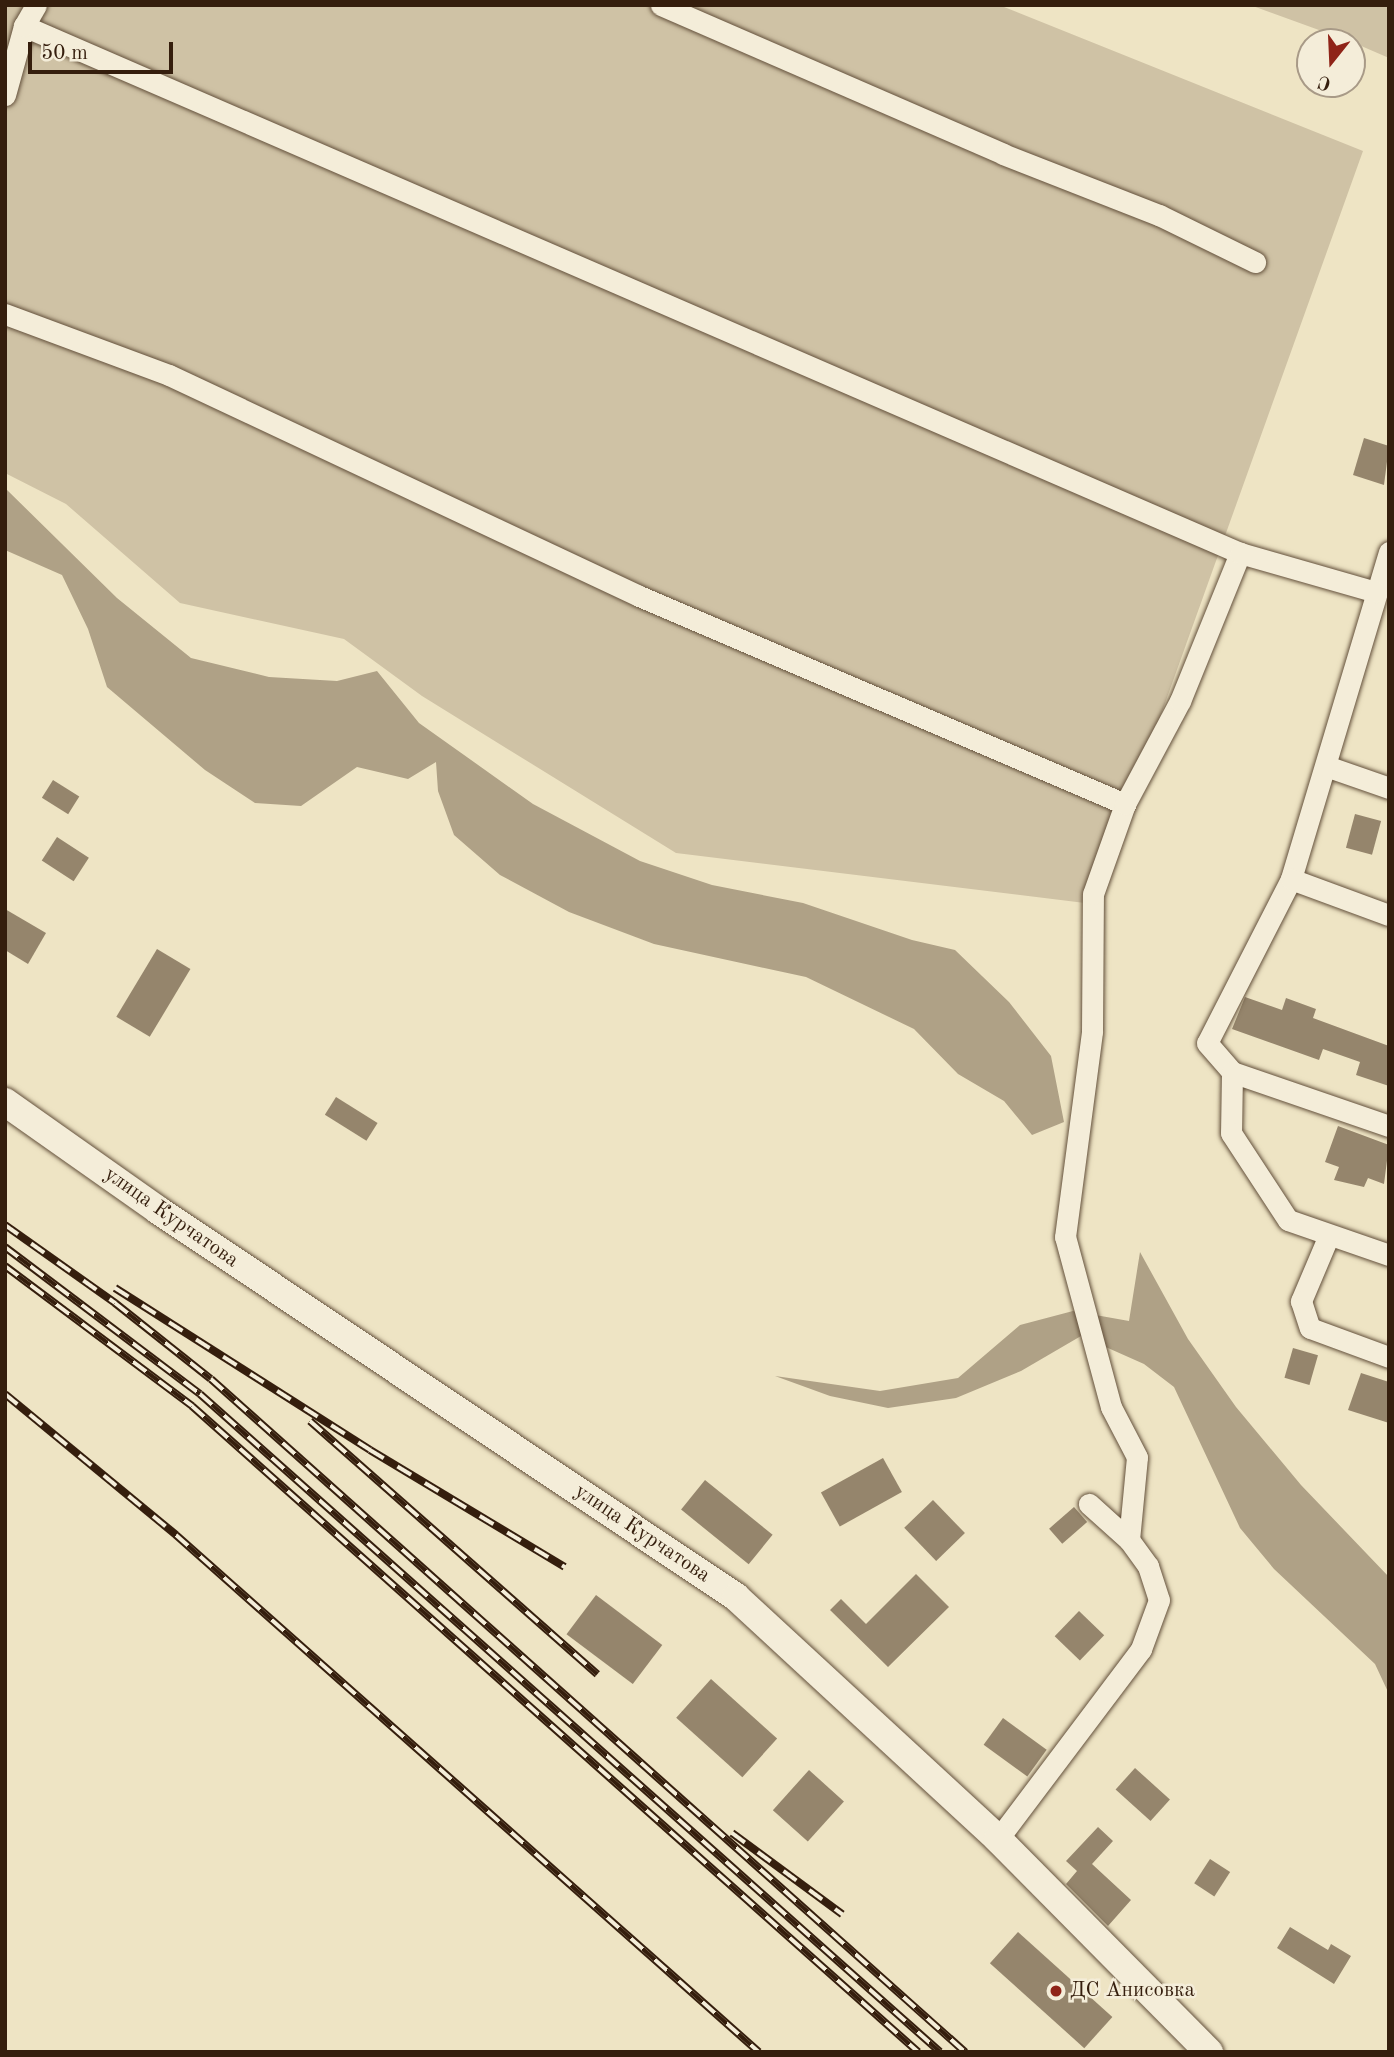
<!DOCTYPE html>
<meta charset="utf-8">
<style>
body{margin:0}
#map{position:relative;width:1394px;height:2057px;overflow:hidden;background:#eee4c4;font-family:"Old Standard TT",serif}
div>[style]{position:absolute}
.green>*{inset:0;background:#cfc2a5}
.water>*{inset:0;background:#afa186}
.building>*{inset:0;background:#95856c;transform-origin:0 0}
.roads{filter:drop-shadow(0 0 2px #63503b) drop-shadow(0 0 2px #63503b)}
.minor>*{height:21px;margin:-10.5px;padding:0 10.5px;transform-origin:10.5px;border-radius:10.5px;background:#f4edd9}
.tertiary>*{height:28px;margin:-14px;padding:0 14px;transform-origin:14px;border-radius:14px;background:#f4edd9}
.rail>*{height:8px;margin-top:-4px;transform-origin:0;background:repeating-linear-gradient(90deg,#f4edd9 0 16px,#351e0d 0 32px);box-sizing:border-box;border-block:2px solid #351e0d}
.dots>*{width:19px;height:19px;translate:-50% -50%;box-sizing:border-box;border:4px solid #f4edd9;border-radius:50%}
span{translate:-50% -50%;white-space:nowrap;text-align:center;line-height:1.15;-webkit-text-stroke:5px #f4edd9;paint-order:stroke}
.street-label{font-size:21px;color:#351e0d}
.poi-label{font-size:21px;color:#351e0d}
.left{translate:0 -50%;text-align:left}
.frame{position:absolute;inset:0;border:7px solid #351e0d;pointer-events:none}
.north{position:absolute;left:1296px;top:28px;width:70px;height:70px;box-sizing:border-box;background:#f4edd9;border:2px solid #a89a87;border-radius:50%;rotate:198deg;font-size:19px;font-weight:700;line-height:28px;text-align:center;color:#351e0d}
.north::after{content:'';display:block;margin:auto;width:24px;height:32px;background:#8f2418;clip-path:polygon(50% 0,100% 100%,50% 72%,0 100%)}
.scale{position:absolute;left:28px;top:42px;width:145px;height:32px;box-sizing:border-box;border:4px solid #351e0d;border-top:0;padding-left:9px;font-size:21px;line-height:24px;white-space:nowrap;color:#351e0d;-webkit-text-stroke:5px #f4edd9;paint-order:stroke}
</style>
<div id="map">
<div class="green">
<div style="clip-path:polygon(5px 5px,999px 5px,1363px 151px,1093px 904px,676px 853px,422px 696px,344px 639px,180px 603px,66px 504px,5px 473px)"></div>
<div style="clip-path:polygon(1250px 5px,1389px 5px,1389px 58px,1352px 42px)"></div>
</div>
<div class="water">
<div style="clip-path:polygon(5px 488px,117px 598px,191px 658px,269px 677px,337px 681px,377px 671px,419px 723px,533px 804px,640px 861px,712px 885px,803px 903px,912px 940px,955px 950px,1009px 1002px,1051px 1056px,1064px 1122px,1032px 1135px,1004px 1101px,958px 1074px,914px 1029px,806px 977px,654px 944px,569px 912px,500px 875px,454px 835px,438px 791px,436px 762px,408px 779px,357px 767px,301px 806px,255px 803px,205px 770px,107px 687px,88px 629px,62px 575px,5px 550px)"></div>
<div style="clip-path:polygon(1140px 1252px,1188px 1339px,1236px 1407px,1301px 1485px,1389px 1577px,1389px 1694px,1375px 1664px,1274px 1569px,1240px 1528px,1174px 1387px,1144px 1364px,1081px 1336px,1021px 1371px,956px 1398px,888px 1408px,830px 1396px,775px 1376px,880px 1391px,958px 1378px,1020px 1325px,1073px 1311px,1129px 1321px)"></div>
</div>
<div class="building">
<div style="clip-path:polygon(1364px 438px,1389px 446px,1384px 485px,1353px 475px)"></div>
<div style="left:53px;top:780px;width:31px;height:21px;rotate:32deg"></div>
<div style="left:1355px;top:814px;width:27px;height:35px;rotate:15deg"></div>
<div style="left:57px;top:837px;width:38px;height:28px;rotate:33deg"></div>
<div style="clip-path:polygon(5px 909px,46px 933px,28px 964px,5px 950px)"></div>
<div style="left:157px;top:949px;width:39px;height:79px;rotate:31deg"></div>
<div style="clip-path:polygon(1245px 997px,1282px 1010px,1286px 998px,1316px 1009px,1313px 1018px,1389px 1046px,1389px 1086px,1356px 1075px,1360px 1062px,1323px 1049px,1319px 1060px,1232px 1029px)"></div>
<div style="left:336px;top:1097px;width:49px;height:21px;rotate:32deg"></div>
<div style="clip-path:polygon(1338px 1126px,1389px 1145px,1384px 1184px,1368px 1178px,1364px 1187px,1334px 1180px,1339px 1167px,1325px 1162px)"></div>
<div style="left:1293px;top:1348px;width:26px;height:31px;rotate:16deg"></div>
<div style="clip-path:polygon(1361px 1373px,1389px 1382px,1389px 1423px,1348px 1410px)"></div>
<div style="left:883px;top:1458px;width:39px;height:71px;rotate:61deg"></div>
<div style="left:705px;top:1480px;width:87px;height:38px;rotate:39deg"></div>
<div style="left:933px;top:1500px;width:46px;height:40px;rotate:46deg"></div>
<div style="left:1074px;top:1507px;width:20px;height:33px;rotate:49deg"></div>
<div style="clip-path:polygon(916px 1574px,949px 1607px,888px 1667px,830px 1610px,841px 1599px,866px 1624px)"></div>
<div style="left:596px;top:1595px;width:83px;height:49px;rotate:37deg"></div>
<div style="left:1079px;top:1611px;width:35px;height:35px;rotate:44deg"></div>
<div style="left:711px;top:1679px;width:89px;height:52px;rotate:42deg"></div>
<div style="left:1003px;top:1718px;width:54px;height:33px;rotate:36deg"></div>
<div style="left:1135px;top:1768px;width:47px;height:29px;rotate:42deg"></div>
<div style="left:809px;top:1770px;width:47px;height:54px;rotate:42deg"></div>
<div style="clip-path:polygon(1098px 1827px,1113px 1841px,1092px 1864px,1131px 1900px,1108px 1926px,1066px 1884px,1077px 1871px,1066px 1861px)"></div>
<div style="left:1210px;top:1859px;width:24px;height:29px;rotate:33deg"></div>
<div style="clip-path:polygon(1290px 1927px,1328px 1950px,1331px 1944px,1351px 1956px,1334px 1984px,1277px 1948px)"></div>
<div style="left:1018px;top:1932px;width:127px;height:42px;rotate:42deg"></div>
</div>
<div class="roads">
<div class="minor">
<div style="left:661px;top:5px;width:373px;rotate:23.5deg"></div>
<div style="left:1003px;top:154px;width:168px;rotate:21.4deg"></div>
<div style="left:1159px;top:215px;width:107px;rotate:26.1deg"></div>
<div style="left:24px;top:26px;width:1325px;rotate:23.43deg"></div>
<div style="left:5px;top:95px;width:72px;rotate:-74.6deg"></div>
<div style="left:24px;top:26px;width:24px;rotate:-60deg"></div>
<div style="left:5px;top:314px;width:175px;rotate:20.4deg"></div>
<div style="left:169px;top:375px;width:519px;rotate:25.18deg"></div>
<div style="left:639px;top:596px;width:529px;rotate:23.17deg"></div>
<div style="left:1389px;top:552px;width:341px;rotate:106.7deg"></div>
<div style="left:1291px;top:879px;width:184px;rotate:117.1deg"></div>
<div style="left:1207px;top:1043px;width:38px;rotate:49deg"></div>
<div style="left:1232px;top:1072px;width:166px;rotate:19deg"></div>
<div style="left:1326px;top:766px;width:67px;rotate:19.2deg"></div>
<div style="left:1291px;top:879px;width:104px;rotate:20.2deg"></div>
<div style="left:1232px;top:1072px;width:61px;rotate:90.9deg"></div>
<div style="left:1231px;top:1133px;width:104px;rotate:56.8deg"></div>
<div style="left:1288px;top:1220px;width:107px;rotate:19.1deg"></div>
<div style="left:1329px;top:1235px;width:72px;rotate:113deg"></div>
<div style="left:1301px;top:1301px;width:28px;rotate:72deg"></div>
<div style="left:1310px;top:1328px;width:84px;rotate:20.2deg"></div>
<div style="left:1129px;top:1540px;width:83px;rotate:-84.5deg"></div>
<div style="left:1137px;top:1457px;width:56px;rotate:-117.5deg"></div>
<div style="left:1111px;top:1407px;width:176px;rotate:-105.1deg"></div>
<div style="left:1065px;top:1237px;width:208px;rotate:-82.5deg"></div>
<div style="left:1092px;top:1031px;width:137px;rotate:-89.6deg"></div>
<div style="left:1093px;top:894px;width:96px;rotate:-70.4deg"></div>
<div style="left:1125px;top:804px;width:117px;rotate:-61.9deg"></div>
<div style="left:1180px;top:701px;width:160px;rotate:-67.9deg"></div>
<div style="left:1240px;top:553px;width:141px;rotate:16deg"></div>
<div style="left:998px;top:1839px;width:238px;rotate:-53deg"></div>
<div style="left:1141px;top:1649px;width:52px;rotate:-69.8deg"></div>
<div style="left:1159px;top:1600px;width:36px;rotate:-108deg"></div>
<div style="left:1148px;top:1566px;width:32px;rotate:-126deg"></div>
<div style="left:1129px;top:1540px;width:54px;rotate:-138deg"></div>
</div>
<div class="tertiary">
<div style="left:5px;top:1102px;width:187px;rotate:35.2deg"></div>
<div style="left:158px;top:1210px;width:696px;rotate:33.8deg"></div>
<div style="left:736px;top:1597px;width:357px;rotate:42.7deg"></div>
<div style="left:998px;top:1839px;width:300px;rotate:45.3deg"></div>
</div>
</div>
<div class="rail">
<div style="left:5px;top:1225px;width:135px;rotate:35.3deg"></div>
<div style="left:115px;top:1303px;width:122px;rotate:38.4deg"></div>
<div style="left:211px;top:1379px;width:1011px;rotate:41.75deg"></div>
<div style="left:5px;top:1247px;width:244px;rotate:37deg"></div>
<div style="left:200px;top:1394px;width:990px;rotate:41.64deg"></div>
<div style="left:5px;top:1266px;width:234px;rotate:36.8deg"></div>
<div style="left:192px;top:1406px;width:972px;rotate:41.66deg"></div>
<div style="left:115px;top:1288px;width:302px;rotate:32.4deg"></div>
<div style="left:370px;top:1450px;width:227px;rotate:31deg"></div>
<div style="left:5px;top:1394px;width:222px;rotate:39.5deg"></div>
<div style="left:176px;top:1535px;width:779px;rotate:41.57deg"></div>
<div style="left:310px;top:1421px;width:383px;rotate:41.4deg"></div>
<div style="left:732px;top:1833px;width:137px;rotate:36.4deg"></div>
</div>
<div class="dots">
<div style="left:1056px;top:1991px;background:#8f2418"></div>
</div>
<div class="street-label">
<span style="left:171px;top:1218px;rotate:35deg">улица Курчатова</span>
<span style="left:642px;top:1534px;rotate:34deg">улица Курчатова</span>
</div>
<div class="poi-label">
<span class="left" style="left:1070px;top:1991px">ДС Анисовка</span>
</div>
<div class="frame"></div>
<div class="north">С</div>
<div class="scale">50 m</div>
</div>
